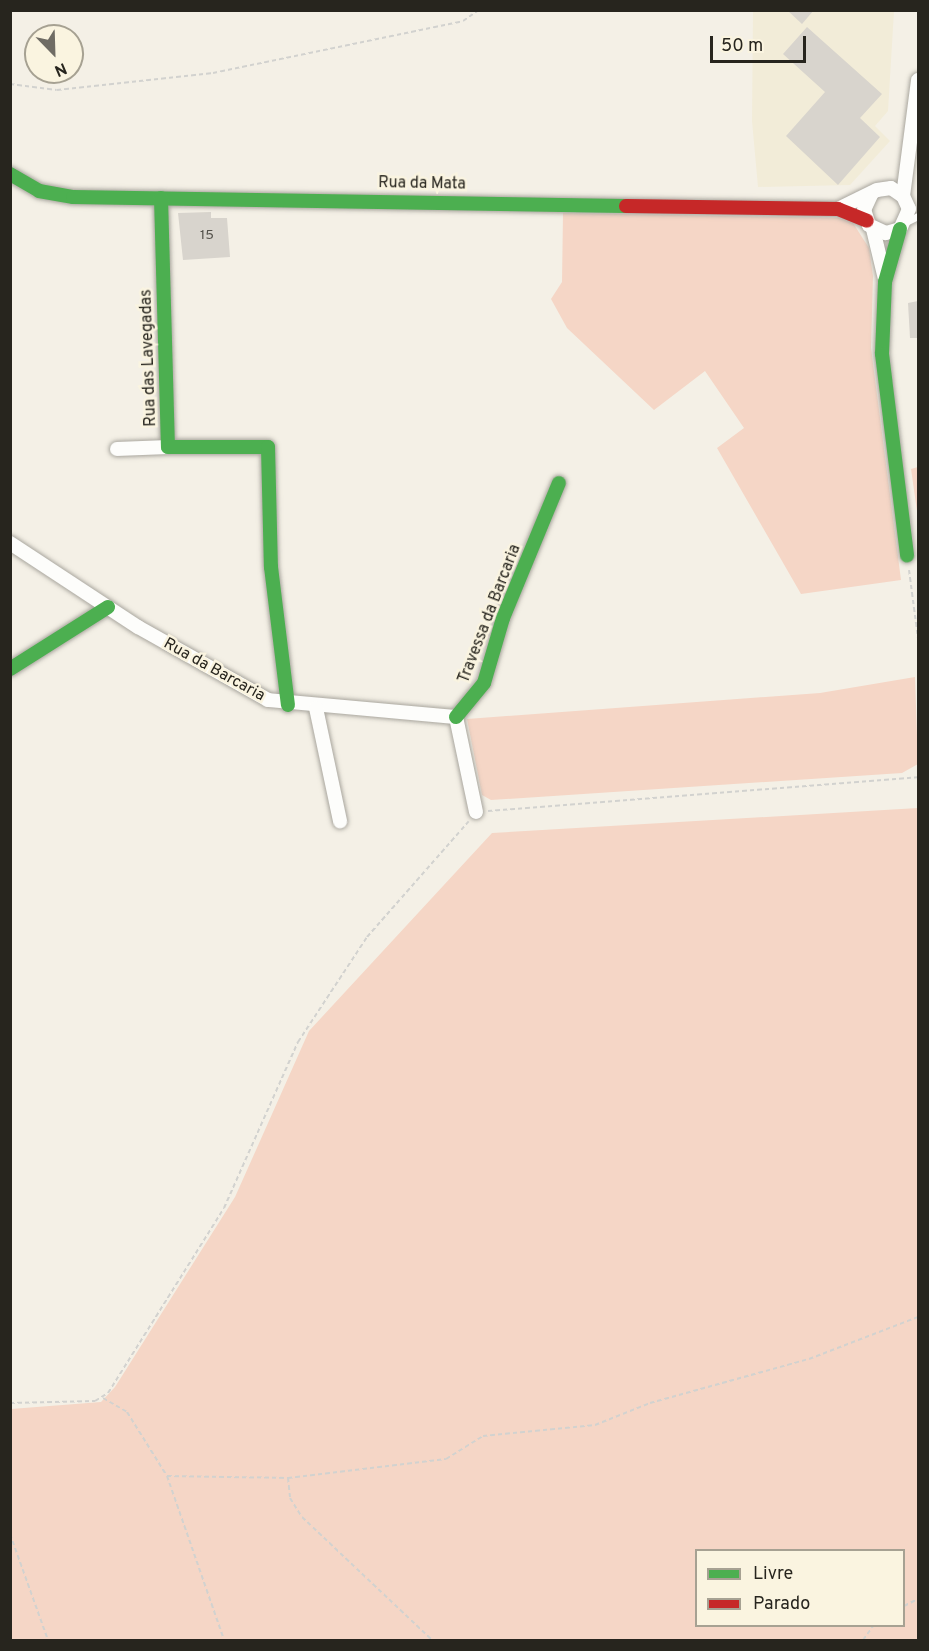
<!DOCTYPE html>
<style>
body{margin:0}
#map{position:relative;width:929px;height:1651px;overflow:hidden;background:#f4f0e6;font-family:Overpass,sans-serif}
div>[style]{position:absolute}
.built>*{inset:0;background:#f2ecd8}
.green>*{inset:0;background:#f5d6c6}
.building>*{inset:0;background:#d8d4cd}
.path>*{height:2px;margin-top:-1px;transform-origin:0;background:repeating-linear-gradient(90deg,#d2d2cf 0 4.5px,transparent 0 7.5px)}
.roads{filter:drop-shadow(0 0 2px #a9a69e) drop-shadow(0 0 2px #a9a69e)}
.lane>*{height:7px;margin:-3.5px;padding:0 3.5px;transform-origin:3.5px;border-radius:3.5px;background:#fdfdfb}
.street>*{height:14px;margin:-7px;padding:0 7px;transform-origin:7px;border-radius:7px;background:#fdfdfb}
.fast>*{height:14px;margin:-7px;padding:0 7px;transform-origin:7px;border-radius:7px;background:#4caf50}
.jam>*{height:14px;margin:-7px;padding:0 7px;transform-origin:7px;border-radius:7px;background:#c62828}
span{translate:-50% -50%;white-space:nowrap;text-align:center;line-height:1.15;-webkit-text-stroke:5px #faf4e0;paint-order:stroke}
.number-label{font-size:14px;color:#53514a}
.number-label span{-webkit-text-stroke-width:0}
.street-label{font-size:16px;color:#27251e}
.frame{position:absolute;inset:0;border:12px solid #27251e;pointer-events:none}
.legend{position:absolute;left:695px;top:1549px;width:210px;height:78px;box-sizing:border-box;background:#faf4e0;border:2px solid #a6a192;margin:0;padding:8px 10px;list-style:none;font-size:18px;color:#27251e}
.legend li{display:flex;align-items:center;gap:12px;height:30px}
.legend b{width:30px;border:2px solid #a6a192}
.north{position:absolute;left:24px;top:24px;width:60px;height:60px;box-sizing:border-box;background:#faf4e0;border:2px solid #a6a192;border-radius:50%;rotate:157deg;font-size:16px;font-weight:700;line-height:24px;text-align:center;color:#27251e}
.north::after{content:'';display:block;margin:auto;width:21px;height:27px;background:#6f6c64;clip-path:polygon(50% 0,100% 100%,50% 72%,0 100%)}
.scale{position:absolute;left:710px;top:36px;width:96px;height:27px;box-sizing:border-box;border:3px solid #27251e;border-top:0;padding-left:8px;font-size:18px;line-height:21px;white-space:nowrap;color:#27251e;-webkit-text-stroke:4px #faf4e0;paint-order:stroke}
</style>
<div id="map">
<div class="built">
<div style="clip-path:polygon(753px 11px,894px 11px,888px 111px,875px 126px,890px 141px,850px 185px,758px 187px,752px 121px)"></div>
</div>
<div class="green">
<div style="clip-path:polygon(563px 213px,839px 218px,853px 223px,869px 248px,873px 276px,871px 348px,901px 580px,801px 594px,717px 448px,744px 428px,705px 371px,654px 410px,567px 328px,551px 299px,562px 282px)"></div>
<div style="clip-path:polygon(918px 467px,918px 518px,911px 469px)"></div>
<div style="clip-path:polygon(915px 677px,918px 764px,902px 773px,491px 800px,482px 795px,467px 719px,820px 693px)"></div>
<div style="clip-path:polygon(evenodd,918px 808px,918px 1640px,11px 1640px,11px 1409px,101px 1402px,115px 1387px,235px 1197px,309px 1031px,492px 833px,918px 808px,904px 1550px,904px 1626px,696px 1626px,696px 1550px,904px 1550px)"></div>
</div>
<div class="building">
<div style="clip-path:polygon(787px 10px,814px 10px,802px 24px)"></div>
<div style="clip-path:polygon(807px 27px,882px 94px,860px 118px,880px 137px,838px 185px,786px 136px,825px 92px,783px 54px)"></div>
<div style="clip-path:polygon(211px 212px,211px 218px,227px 218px,230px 257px,183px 260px,178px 213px)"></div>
<div style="clip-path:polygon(918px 301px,918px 338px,910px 338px,908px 303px)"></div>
</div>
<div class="path">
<div style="left:10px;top:84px;width:47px;rotate:7.3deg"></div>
<div style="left:57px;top:90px;width:157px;rotate:-6.2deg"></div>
<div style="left:213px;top:73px;width:255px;rotate:-11.7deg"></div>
<div style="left:463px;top:21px;width:19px;rotate:-35deg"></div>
<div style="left:909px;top:570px;width:69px;rotate:82.5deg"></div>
<div style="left:488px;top:811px;width:431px;rotate:-4.5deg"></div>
<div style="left:103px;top:1398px;width:28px;rotate:30deg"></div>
<div style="left:127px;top:1412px;width:75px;rotate:58deg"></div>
<div style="left:167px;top:1476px;width:121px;rotate:0.9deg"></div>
<div style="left:288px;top:1478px;width:159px;rotate:-6.9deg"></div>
<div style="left:446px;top:1459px;width:44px;rotate:-31.9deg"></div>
<div style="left:483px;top:1436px;width:113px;rotate:-5.6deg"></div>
<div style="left:595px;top:1425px;width:59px;rotate:-21.8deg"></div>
<div style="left:650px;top:1403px;width:165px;rotate:-15.5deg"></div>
<div style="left:809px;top:1359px;width:117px;rotate:-21.1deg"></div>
<div style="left:10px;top:1403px;width:85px;rotate:-1.3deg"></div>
<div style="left:95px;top:1401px;width:15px;rotate:-32deg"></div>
<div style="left:108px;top:1393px;width:218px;rotate:-57.9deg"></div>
<div style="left:224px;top:1208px;width:182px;rotate:-66deg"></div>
<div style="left:298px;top:1042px;width:126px;rotate:-56.7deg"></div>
<div style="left:367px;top:937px;width:154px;rotate:-48.7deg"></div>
<div style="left:167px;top:1476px;width:174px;rotate:70.8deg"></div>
<div style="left:288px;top:1478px;width:20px;rotate:84deg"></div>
<div style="left:290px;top:1498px;width:22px;rotate:58deg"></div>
<div style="left:302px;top:1517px;width:179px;rotate:43.4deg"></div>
<div style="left:10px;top:1534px;width:113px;rotate:70.3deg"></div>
<div style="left:904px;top:1606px;width:16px;rotate:-27deg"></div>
<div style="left:863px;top:1640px;width:17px;rotate:-54deg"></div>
</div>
<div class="roads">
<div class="lane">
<div style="left:906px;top:222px;width:13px;rotate:-27deg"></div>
</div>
<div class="street">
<div style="left:903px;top:196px;width:117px;rotate:-82.6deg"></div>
<div style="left:838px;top:209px;width:43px;rotate:-26deg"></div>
<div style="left:877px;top:190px;width:14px;rotate:-8deg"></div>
<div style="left:891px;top:188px;width:14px;rotate:34deg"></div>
<div style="left:903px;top:196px;width:14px;rotate:65deg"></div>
<div style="left:909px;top:209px;width:22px;rotate:114deg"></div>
<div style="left:900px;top:229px;width:15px;rotate:164deg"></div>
<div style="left:886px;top:233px;width:19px;rotate:-155deg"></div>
<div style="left:869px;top:225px;width:16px;rotate:-108deg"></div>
<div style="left:864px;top:210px;width:19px;rotate:-65deg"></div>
<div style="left:873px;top:229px;width:51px;rotate:76.5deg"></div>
<div style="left:117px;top:449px;width:51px;rotate:-2.2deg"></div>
<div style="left:10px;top:543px;width:153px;rotate:33.3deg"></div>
<div style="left:138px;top:627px;width:149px;rotate:29.3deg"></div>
<div style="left:268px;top:700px;width:189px;rotate:5.2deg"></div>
<div style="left:456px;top:717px;width:97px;rotate:78.1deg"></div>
<div style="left:316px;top:708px;width:116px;rotate:78deg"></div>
</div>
<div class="fast">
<div style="left:10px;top:174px;width:34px;rotate:30deg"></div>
<div style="left:39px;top:191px;width:35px;rotate:10deg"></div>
<div style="left:73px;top:197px;width:553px;rotate:0.93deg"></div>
<div style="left:161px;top:198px;width:249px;rotate:88.4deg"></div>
<div style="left:168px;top:447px;width:100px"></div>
<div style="left:268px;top:447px;width:120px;rotate:88.6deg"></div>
<div style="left:271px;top:567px;width:139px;rotate:83deg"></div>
<div style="left:900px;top:229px;width:55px;rotate:105.8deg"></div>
<div style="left:885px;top:282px;width:72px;rotate:92.4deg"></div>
<div style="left:882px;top:354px;width:203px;rotate:82.9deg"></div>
<div style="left:10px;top:669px;width:116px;rotate:-32.3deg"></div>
<div style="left:456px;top:717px;width:44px;rotate:-50.5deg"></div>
<div style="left:484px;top:683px;width:68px;rotate:-73.7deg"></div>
<div style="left:503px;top:618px;width:146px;rotate:-67.5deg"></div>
</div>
<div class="jam">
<div style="left:626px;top:206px;width:212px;rotate:0.8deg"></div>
<div style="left:838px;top:209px;width:31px;rotate:22deg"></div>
</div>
</div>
<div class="number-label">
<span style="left:207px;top:236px">15</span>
</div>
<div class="street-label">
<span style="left:422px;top:184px;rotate:1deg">Rua da Mata</span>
<span style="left:149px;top:358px;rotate:-92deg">Rua das Lavegadas</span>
<span style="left:490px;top:614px;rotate:-69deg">Travessa da Barcaria</span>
<span style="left:214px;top:670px;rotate:29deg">Rua da Barcaria</span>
</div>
<div class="frame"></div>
<ul class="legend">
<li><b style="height:8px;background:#4caf50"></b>Livre</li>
<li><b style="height:8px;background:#c62828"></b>Parado</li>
</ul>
<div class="north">N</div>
<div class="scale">50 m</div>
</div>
